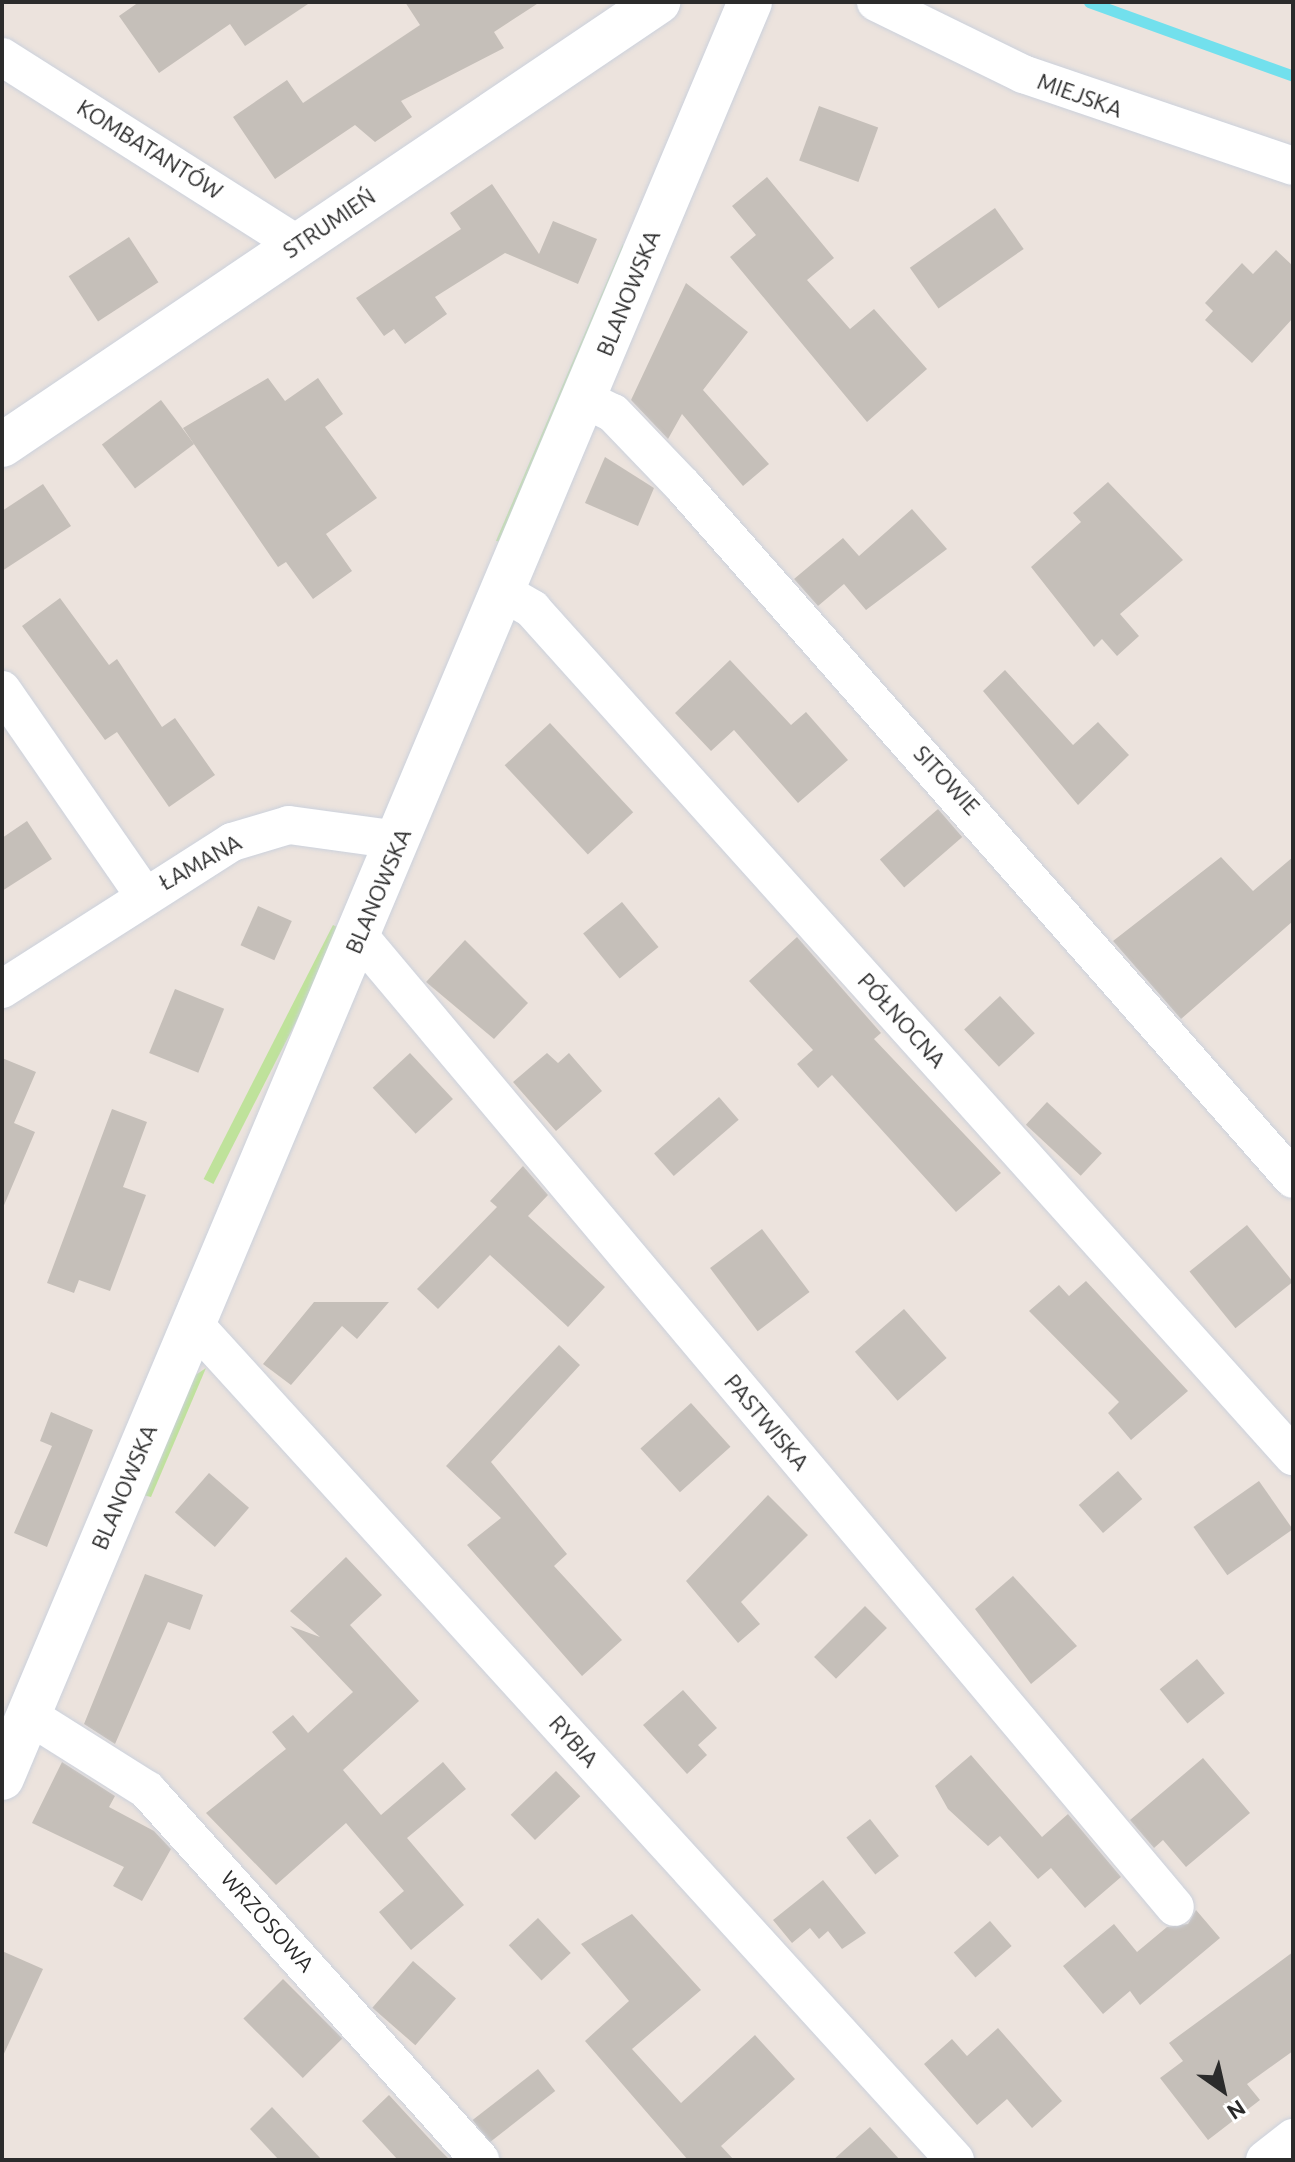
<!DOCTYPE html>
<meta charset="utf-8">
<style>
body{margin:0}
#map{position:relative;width:1295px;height:2162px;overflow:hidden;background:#ece3dd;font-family:Ubuntu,sans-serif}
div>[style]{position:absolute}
.green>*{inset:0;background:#bfe29b;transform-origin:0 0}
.stream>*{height:11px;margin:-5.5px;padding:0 5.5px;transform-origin:5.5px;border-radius:5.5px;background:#72e0ed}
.building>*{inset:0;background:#c5bfb9;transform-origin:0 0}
.roads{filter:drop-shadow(0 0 2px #cbd1dc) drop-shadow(0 0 2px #cbd1dc)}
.minor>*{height:38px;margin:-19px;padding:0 19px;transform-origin:19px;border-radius:19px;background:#fff}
.tertiary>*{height:44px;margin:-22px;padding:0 22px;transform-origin:22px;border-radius:22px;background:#fff}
span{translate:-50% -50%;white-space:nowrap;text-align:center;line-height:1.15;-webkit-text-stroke:6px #fff;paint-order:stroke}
.street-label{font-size:22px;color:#2b2b2b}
.frame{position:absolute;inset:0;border:4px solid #2b2b2b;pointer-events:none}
.north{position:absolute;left:1183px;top:2050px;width:80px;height:80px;-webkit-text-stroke:6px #fff;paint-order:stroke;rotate:146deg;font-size:22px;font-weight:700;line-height:32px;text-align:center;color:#2b2b2b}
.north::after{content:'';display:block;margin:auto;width:28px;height:36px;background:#2b2b2b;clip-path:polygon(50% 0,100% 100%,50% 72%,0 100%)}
</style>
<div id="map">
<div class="green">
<div style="clip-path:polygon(623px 244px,623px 261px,506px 542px,496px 541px)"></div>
<div style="left:333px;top:925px;width:11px;height:285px;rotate:27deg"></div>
<div style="clip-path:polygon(206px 1368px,151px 1497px,143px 1495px,191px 1378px)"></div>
</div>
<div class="stream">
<div style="left:1089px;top:2px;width:217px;rotate:19.9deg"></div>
</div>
<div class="building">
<div style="clip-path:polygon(139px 2px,311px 2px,245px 46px,230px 24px,159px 73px,119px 16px)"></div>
<div style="clip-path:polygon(405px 2px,540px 2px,494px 32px,504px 48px,401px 101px,412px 117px,375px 142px,355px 125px,275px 179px,233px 117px,287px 80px,303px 103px,420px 25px)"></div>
<div style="left:819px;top:106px;width:63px;height:58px;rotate:20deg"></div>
<div style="clip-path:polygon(767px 177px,834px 258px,807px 280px,850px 329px,874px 309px,927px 369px,867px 422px,730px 257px,756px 235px,732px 206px)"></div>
<div style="clip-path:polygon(492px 184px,539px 254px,553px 221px,597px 239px,578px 284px,505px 253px,435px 297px,447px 314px,405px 344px,394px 329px,384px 336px,356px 298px,461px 229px,450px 213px)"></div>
<div style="left:995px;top:208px;width:50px;height:104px;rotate:55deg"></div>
<div style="left:129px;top:237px;width:54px;height:72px;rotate:57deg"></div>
<div style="clip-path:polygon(1276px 250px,1293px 266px,1293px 318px,1252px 363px,1205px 320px,1213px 311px,1205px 303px,1242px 263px,1253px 274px)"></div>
<div style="clip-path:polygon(686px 283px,748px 332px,703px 390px,769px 464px,743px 486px,682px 414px,668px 439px,631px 400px)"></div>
<div style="clip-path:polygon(268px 378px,285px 401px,318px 378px,343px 414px,325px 427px,377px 498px,326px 534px,352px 571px,313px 599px,286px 562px,278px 567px,183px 428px)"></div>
<div style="left:161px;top:400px;width:55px;height:74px;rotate:53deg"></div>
<div style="clip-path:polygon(605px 457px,654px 488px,638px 526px,585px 503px)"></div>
<div style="clip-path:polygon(1108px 482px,1183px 560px,1120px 614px,1139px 636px,1117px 656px,1102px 639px,1094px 647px,1031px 567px,1081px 522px,1073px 513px)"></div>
<div style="clip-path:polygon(43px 484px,71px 526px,2px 571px,2px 511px)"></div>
<div style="clip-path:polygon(912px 509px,947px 549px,866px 610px,844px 584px,818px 606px,794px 579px,843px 538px,859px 556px)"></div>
<div style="clip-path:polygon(60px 598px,109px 665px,117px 659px,162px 727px,175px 718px,215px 775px,169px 807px,117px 732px,105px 740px,22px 626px)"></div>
<div style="clip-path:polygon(730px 660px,791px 725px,806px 712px,848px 760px,798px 803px,734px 730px,711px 751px,675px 713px)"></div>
<div style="clip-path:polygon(1005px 670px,1073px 745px,1098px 722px,1129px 755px,1078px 805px,983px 691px)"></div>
<div style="left:550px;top:723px;width:122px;height:62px;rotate:47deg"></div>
<div style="left:938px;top:809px;width:37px;height:77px;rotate:49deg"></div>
<div style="clip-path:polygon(27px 821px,52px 859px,2px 891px,2px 838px)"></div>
<div style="clip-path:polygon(1221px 857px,1253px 891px,1293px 857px,1293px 921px,1181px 1019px,1113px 941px)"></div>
<div style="left:622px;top:902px;width:58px;height:50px;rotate:51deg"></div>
<div style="left:258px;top:906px;width:37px;height:43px;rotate:24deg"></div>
<div style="clip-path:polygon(797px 937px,881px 1033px,874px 1039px,1001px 1173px,956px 1212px,832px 1075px,818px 1088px,797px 1064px,813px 1050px,749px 981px)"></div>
<div style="clip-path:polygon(465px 940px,528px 1003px,494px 1039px,426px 982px)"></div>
<div style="left:175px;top:989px;width:53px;height:69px;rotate:22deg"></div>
<div style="left:1000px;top:996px;width:51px;height:49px;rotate:47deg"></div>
<div style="left:410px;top:1053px;width:63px;height:51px;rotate:47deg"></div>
<div style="clip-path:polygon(547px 1053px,558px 1063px,569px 1053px,602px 1091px,556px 1131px,513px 1082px)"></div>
<div style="clip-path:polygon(2px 1058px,36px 1072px,14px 1123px,35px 1132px,2px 1210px)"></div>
<div style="left:719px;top:1097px;width:30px;height:86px;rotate:49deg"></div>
<div style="left:1047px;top:1102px;width:75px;height:31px;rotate:43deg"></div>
<div style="clip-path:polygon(112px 1109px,147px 1122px,123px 1187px,146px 1195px,110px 1291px,79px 1280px,74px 1293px,47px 1283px)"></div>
<div style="clip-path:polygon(523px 1166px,548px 1195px,528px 1216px,605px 1287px,568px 1327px,490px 1255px,438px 1309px,417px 1289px,497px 1207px,490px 1201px)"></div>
<div style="left:1247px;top:1225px;width:73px;height:74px;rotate:51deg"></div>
<div style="left:762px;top:1229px;width:79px;height:65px;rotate:53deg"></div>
<div style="clip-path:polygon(1086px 1281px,1188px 1391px,1131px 1440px,1108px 1413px,1119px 1402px,1029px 1311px,1059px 1285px,1069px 1296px)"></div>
<div style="clip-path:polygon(314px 1302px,389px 1302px,357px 1339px,342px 1326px,291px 1385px,263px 1364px)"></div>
<div style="left:904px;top:1309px;width:65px;height:65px;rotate:49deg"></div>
<div style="clip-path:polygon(559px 1345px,580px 1365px,491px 1462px,567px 1554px,554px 1566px,622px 1640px,582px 1676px,467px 1545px,501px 1518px,446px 1466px)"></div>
<div style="left:691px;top:1403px;width:59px;height:68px;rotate:48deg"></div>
<div style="clip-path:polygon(51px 1412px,93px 1430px,47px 1547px,14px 1533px,52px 1446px,40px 1441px)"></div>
<div style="left:1118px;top:1471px;width:37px;height:52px;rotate:49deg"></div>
<div style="left:209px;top:1473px;width:53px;height:52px;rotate:41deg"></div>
<div style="left:1259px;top:1481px;width:59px;height:80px;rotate:55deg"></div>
<div style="clip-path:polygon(768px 1495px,808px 1535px,741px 1602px,760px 1624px,738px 1643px,686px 1581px)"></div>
<div style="clip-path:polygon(346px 1557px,382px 1595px,350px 1625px,419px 1701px,343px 1770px,381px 1815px,443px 1762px,466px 1789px,407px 1838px,464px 1905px,411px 1950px,379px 1912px,404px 1891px,346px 1823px,276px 1885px,206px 1813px,286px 1749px,272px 1732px,293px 1715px,308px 1733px,353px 1692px,290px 1626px,320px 1637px,290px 1611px)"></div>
<div style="clip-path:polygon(145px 1574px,203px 1595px,190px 1630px,168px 1622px,115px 1744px,84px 1724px)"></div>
<div style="clip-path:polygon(1013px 1576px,1077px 1646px,1031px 1684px,975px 1609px)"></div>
<div style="left:865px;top:1606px;width:31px;height:72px;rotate:45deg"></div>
<div style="left:1197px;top:1659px;width:44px;height:48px;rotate:51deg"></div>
<div style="clip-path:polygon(683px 1690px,717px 1728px,698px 1745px,707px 1755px,687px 1774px,643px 1725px)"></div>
<div style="clip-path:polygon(971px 1755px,1042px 1837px,1068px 1814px,1121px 1877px,1085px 1908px,1051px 1868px,1038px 1879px,1000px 1836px,988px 1846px,948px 1809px,935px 1786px)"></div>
<div style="clip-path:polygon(1203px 1758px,1250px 1813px,1186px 1867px,1163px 1840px,1154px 1848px,1130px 1820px)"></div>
<div style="clip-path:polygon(62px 1762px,115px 1796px,109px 1807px,154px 1831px,171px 1849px,142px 1901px,113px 1886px,124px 1867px,32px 1823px)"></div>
<div style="left:556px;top:1771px;width:35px;height:63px;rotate:46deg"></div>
<div style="left:870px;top:1819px;width:47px;height:30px;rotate:52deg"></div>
<div style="clip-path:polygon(823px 1880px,866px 1933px,842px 1949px,828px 1931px,819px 1939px,810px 1928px,792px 1943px,773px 1920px)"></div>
<div style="clip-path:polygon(1196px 1910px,1220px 1938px,1140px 2005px,1130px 1991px,1103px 2014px,1063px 1966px,1114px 1924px,1137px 1952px,1167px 1927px,1188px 1924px)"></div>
<div style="clip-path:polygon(632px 1914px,701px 1990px,632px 2049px,681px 2103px,755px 2035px,795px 2079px,721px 2146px,734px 2160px,688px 2160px,585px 2041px,629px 2001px,581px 1944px)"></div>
<div style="left:538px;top:1918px;width:48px;height:40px;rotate:47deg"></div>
<div style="left:990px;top:1921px;width:33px;height:48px;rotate:49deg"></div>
<div style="clip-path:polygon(2px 1951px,43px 1969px,2px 2058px)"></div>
<div style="clip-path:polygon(1293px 1952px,1293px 2051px,1247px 2084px,1260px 2100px,1208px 2140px,1160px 2078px,1183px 2061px,1169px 2043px)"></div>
<div style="left:413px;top:1961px;width:57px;height:62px;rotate:41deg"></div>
<div style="left:283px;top:1979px;width:84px;height:56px;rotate:45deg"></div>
<div style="clip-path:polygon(998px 2028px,1062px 2101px,1032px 2128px,1007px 2099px,977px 2125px,924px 2064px,952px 2039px,967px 2056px)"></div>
<div style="left:538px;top:2069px;width:28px;height:83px;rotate:52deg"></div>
<div style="clip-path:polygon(389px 2095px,437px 2147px,450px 2160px,398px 2160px,362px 2121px)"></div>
<div style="clip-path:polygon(272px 2107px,322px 2160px,279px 2160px,250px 2129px)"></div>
<div style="clip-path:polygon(870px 2127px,900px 2160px,833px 2160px)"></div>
</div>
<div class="roads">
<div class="minor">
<div style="left:876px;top:2px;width:164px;rotate:26.1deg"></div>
<div style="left:1023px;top:74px;width:285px;rotate:18.8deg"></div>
<div style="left:2px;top:57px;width:349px;rotate:32.4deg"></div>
<div style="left:584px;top:399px;width:32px;rotate:26deg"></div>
<div style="left:613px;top:413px;width:101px;rotate:46.2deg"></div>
<div style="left:683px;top:486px;width:923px;rotate:48.64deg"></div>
<div style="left:503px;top:592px;width:34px;rotate:30deg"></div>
<div style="left:532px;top:609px;width:1139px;rotate:48.06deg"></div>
<div style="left:2px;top:690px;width:248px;rotate:55.3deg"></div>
<div style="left:359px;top:936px;width:1268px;rotate:49.96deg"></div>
<div style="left:2px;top:989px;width:273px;rotate:-32.6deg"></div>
<div style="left:232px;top:842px;width:59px;rotate:-16.6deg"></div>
<div style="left:289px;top:825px;width:111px;rotate:7.8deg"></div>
<div style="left:193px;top:1323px;width:1132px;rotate:47.69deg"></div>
<div style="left:28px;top:1715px;width:141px;rotate:32.2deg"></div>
<div style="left:147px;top:1790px;width:498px;rotate:48deg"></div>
<div style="left:1265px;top:2160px;width:36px;rotate:-38deg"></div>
</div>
<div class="tertiary">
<div style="left:2px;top:445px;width:792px;rotate:-34.03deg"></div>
<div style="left:2px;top:1778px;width:1927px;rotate:-67.16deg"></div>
</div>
</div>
<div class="street-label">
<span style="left:1080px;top:95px;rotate:20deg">MIEJSKA</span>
<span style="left:150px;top:149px;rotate:32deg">KOMBATANTÓW</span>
<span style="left:329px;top:223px;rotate:-34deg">STRUMIEŃ</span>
<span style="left:628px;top:293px;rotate:-68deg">BLANOWSKA</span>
<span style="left:947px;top:780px;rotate:47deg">SITOWIE</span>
<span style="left:200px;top:862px;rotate:-29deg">ŁAMANA</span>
<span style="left:378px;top:891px;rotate:-67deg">BLANOWSKA</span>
<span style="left:902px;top:1020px;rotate:48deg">PÓŁNOCNA</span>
<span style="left:767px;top:1422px;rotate:50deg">PASTWISKA</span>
<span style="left:124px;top:1487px;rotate:-67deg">BLANOWSKA</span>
<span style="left:574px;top:1741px;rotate:48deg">RYBIA</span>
<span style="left:268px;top:1921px;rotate:48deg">WRZOSOWA</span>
</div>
<div class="frame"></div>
<div class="north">N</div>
</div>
